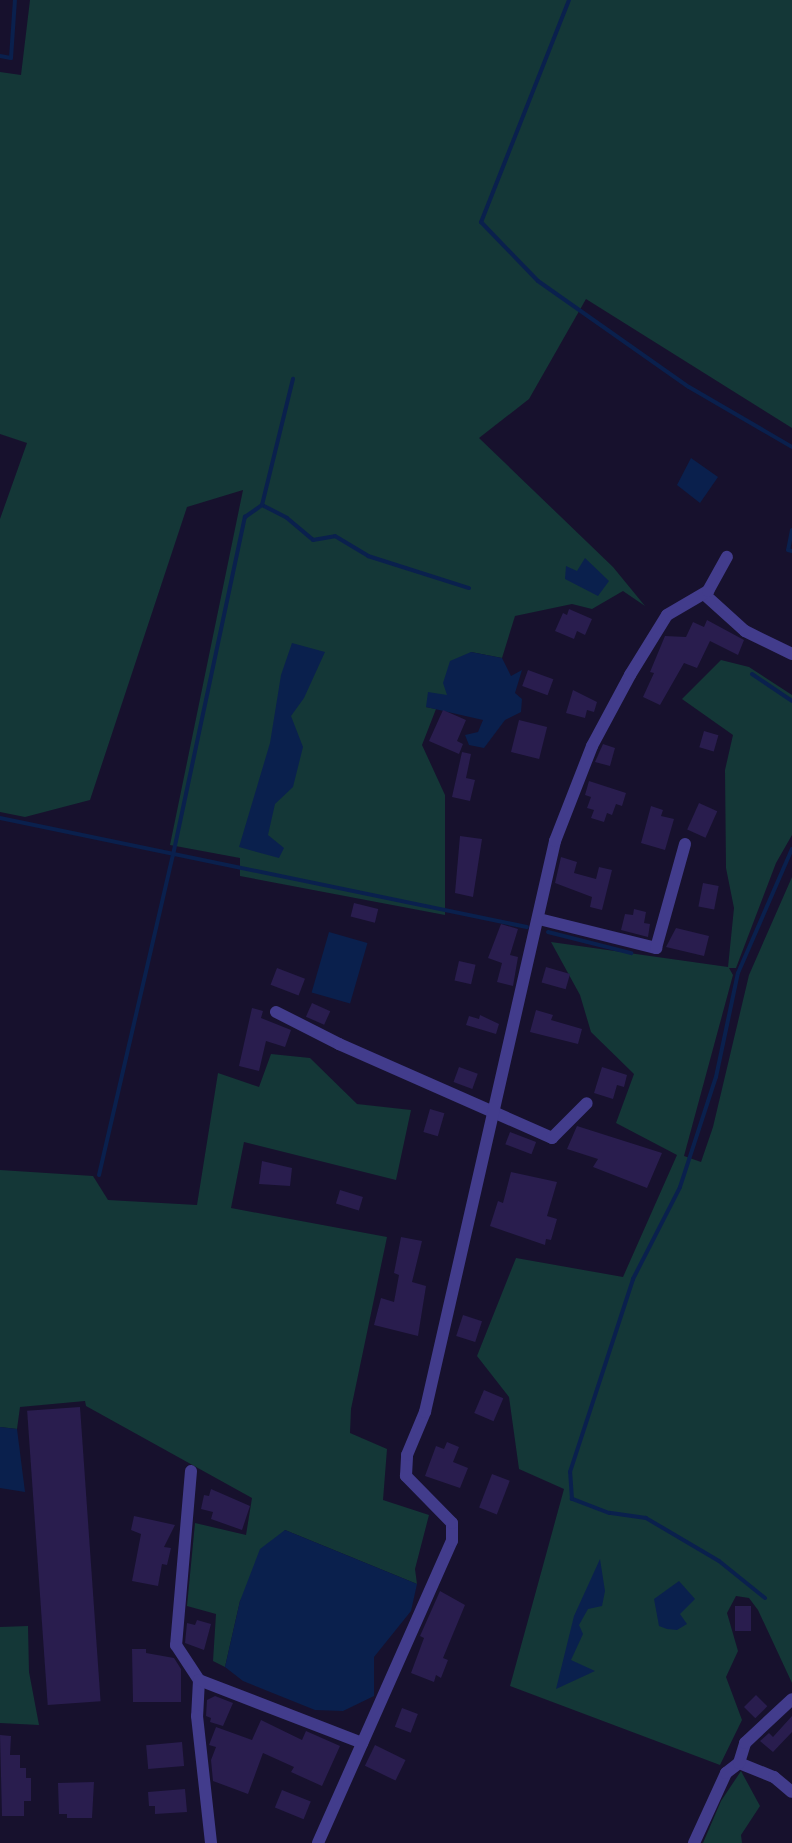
<!DOCTYPE html>
<style>
body{margin:0}
#map{position:relative;width:792px;height:1843px;overflow:hidden;background:#17112d;font-family:Arial,sans-serif}
div>[style]{position:absolute}
.green>*{inset:0;background:#143737}
.water>*{inset:0;background:#0a204d;transform-origin:0 0}
.stream>*{height:4px;margin:-2px;padding:0 2px;transform-origin:2px;border-radius:2px;background:#0a204d}
.building>*{inset:0;background:#291d4e;transform-origin:0 0}
.minor>*{height:12px;margin:-6px;padding:0 6px;transform-origin:6px;border-radius:6px;background:#423c8c}
span{translate:-50% -50%;white-space:nowrap;text-align:center;line-height:1.15;-webkit-text-stroke:6px #17112d;paint-order:stroke}
</style>
<div id="map">
<div class="green">
<div style="clip-path:polygon(30px 0,792px 0,792px 428px,586px 299px,529px 399px,479px 438px,613px 567px,645px 606px,623px 591px,592px 609px,572px 604px,515px 616px,502px 658px,471px 652px,448px 695px,426px 707px,436px 709px,422px 745px,445px 795px,445px 915px,240px 876px,240px 858px,170px 845px,243px 490px,187px 507px,90px 800px,25px 817px,0 812px,0 519px,27px 443px,0 434px,0 72px,21px 75px)"></div>
<div style="clip-path:polygon(721px 660px,749px 667px,792px 695px,792px 835px,776px 863px,736px 968px,729px 968px,733px 975px,684px 1156px,701px 1162px,713px 1127px,749px 975px,792px 877px,792px 1683px,758px 1610px,749px 1598px,736px 1596px,727px 1613px,738px 1651px,726px 1677px,742px 1720px,720px 1765px,510px 1686px,564px 1489px,519px 1469px,509px 1397px,477px 1356px,516px 1258px,623px 1277px,677px 1155px,616px 1123px,634px 1074px,591px 1032px,580px 995px,551px 942px,728px 967px,734px 908px,726px 868px,725px 770px,733px 735px,682px 699px)"></div>
<div style="clip-path:polygon(271px 1054px,310px 1058px,357px 1104px,411px 1110px,396px 1180px,244px 1142px,231px 1208px,387px 1237px,351px 1409px,350px 1433px,387px 1449px,383px 1500px,429px 1515px,415px 1569px,417px 1584px,285px 1530px,240px 1601px,225px 1667px,213px 1661px,216px 1614px,187px 1606px,195px 1523px,246px 1535px,252px 1498px,86px 1406px,85px 1401px,20px 1407px,17px 1429px,0 1427px,0 1170px,93px 1176px,108px 1200px,197px 1205px,218px 1073px,259px 1087px)"></div>
<div style="clip-path:polygon(28px 1626px,29px 1672px,39px 1725px,0 1723px,0 1627px)"></div>
<div style="clip-path:polygon(741px 1771px,760px 1806px,741px 1835px,742px 1843px,703px 1843px,721px 1801px)"></div>
</div>
<div class="water">
<div style="clip-path:polygon(691px 458px,718px 477px,700px 503px,677px 485px)"></div>
<div style="clip-path:polygon(585px 558px,609px 581px,598px 596px,565px 579px,566px 566px,577px 571px)"></div>
<div style="clip-path:polygon(292px 643px,325px 652px,304px 698px,291px 716px,303px 747px,293px 787px,275px 804px,268px 835px,284px 848px,279px 858px,239px 847px,270px 743px,281px 675px)"></div>
<div style="clip-path:polygon(471px 652px,502px 658px,511px 676px,522px 670px,515px 693px,522px 699px,521px 712px,505px 720px,484px 748px,469px 745px,465px 735px,478px 732px,483px 720px,426px 707px,428px 692px,447px 695px,443px 683px,450px 661px)"></div>
<div style="left:329px;top:932px;width:40px;height:63px;rotate:16deg"></div>
<div style="clip-path:polygon(0 1427px,17px 1429px,25px 1492px,0 1488px)"></div>
<div style="clip-path:polygon(285px 1530px,417px 1584px,411px 1611px,374px 1657px,374px 1696px,343px 1711px,315px 1710px,243px 1681px,225px 1667px,240px 1601px,260px 1549px)"></div>
<div style="clip-path:polygon(600px 1559px,605px 1591px,602px 1606px,588px 1609px,579px 1625px,583px 1634px,571px 1660px,595px 1671px,556px 1689px,574px 1616px)"></div>
<div style="clip-path:polygon(679px 1581px,695px 1599px,680px 1614px,687px 1624px,677px 1630px,667px 1629px,659px 1626px,654px 1599px)"></div>
</div>
<div class="stream">
<div style="left:569px;top:0;width:239px;rotate:111.6deg"></div>
<div style="left:481px;top:222px;width:82px;rotate:46deg"></div>
<div style="left:538px;top:281px;width:184px;rotate:35.1deg"></div>
<div style="left:689px;top:387px;width:119px;rotate:30.2deg"></div>
<div style="left:0;top:56px;width:11px;rotate:10deg"></div>
<div style="left:11px;top:58px;width:58px;rotate:-86.1deg"></div>
<div style="left:262px;top:505px;width:28px;rotate:27deg"></div>
<div style="left:287px;top:518px;width:34px;rotate:40deg"></div>
<div style="left:313px;top:540px;width:22px;rotate:-10deg"></div>
<div style="left:335px;top:536px;width:39px;rotate:31deg"></div>
<div style="left:368px;top:556px;width:106px;rotate:17.6deg"></div>
<div style="left:792px;top:530px;width:20px;rotate:101deg"></div>
<div style="left:788px;top:550px;width:4px;rotate:14deg"></div>
<div style="left:752px;top:674px;width:48px;rotate:34deg"></div>
<div style="left:0;top:818px;width:538px;rotate:11.69deg"></div>
<div style="left:548px;top:932px;width:86px;rotate:14.2deg"></div>
<div style="left:99px;top:1175px;width:328px;rotate:-77deg"></div>
<div style="left:173px;top:855px;width:346px;rotate:-78deg"></div>
<div style="left:245px;top:517px;width:21px;rotate:-35deg"></div>
<div style="left:262px;top:505px;width:130px;rotate:-76.2deg"></div>
<div style="left:765px;top:1598px;width:59px;rotate:-141.2deg"></div>
<div style="left:719px;top:1561px;width:85px;rotate:-149.5deg"></div>
<div style="left:646px;top:1518px;width:37px;rotate:-172deg"></div>
<div style="left:609px;top:1513px;width:40px;rotate:-159deg"></div>
<div style="left:572px;top:1499px;width:27px;rotate:-94deg"></div>
<div style="left:570px;top:1472px;width:203px;rotate:-71.9deg"></div>
<div style="left:633px;top:1279px;width:103px;rotate:-62.9deg"></div>
<div style="left:680px;top:1187px;width:116px;rotate:-71.9deg"></div>
<div style="left:716px;top:1077px;width:106px;rotate:-78.1deg"></div>
<div style="left:738px;top:973px;width:135px;rotate:-66.5deg"></div>
</div>
<div class="building">
<div style="clip-path:polygon(569px 609px,592px 619px,585px 635px,577px 631px,574px 639px,555px 631px,563px 613px,567px 615px)"></div>
<div style="clip-path:polygon(707px 620px,744px 640px,738px 655px,710px 641px,697px 668px,684px 663px,660px 705px,643px 697px,654px 673px,650px 672px,665px 636px,686px 637px,693px 622px,704px 627px)"></div>
<div style="left:528px;top:670px;width:27px;height:17px;rotate:20deg"></div>
<div style="clip-path:polygon(573px 690px,597px 702px,594px 712px,587px 710px,585px 718px,566px 713px)"></div>
<div style="clip-path:polygon(443px 710px,466px 720px,457px 741px,463px 744px,459px 754px,429px 741px)"></div>
<div style="left:519px;top:720px;width:29px;height:33px;rotate:14deg"></div>
<div style="left:704px;top:731px;width:15px;height:17px;rotate:16deg"></div>
<div style="clip-path:polygon(603px 744px,615px 748px,610px 766px,595px 762px)"></div>
<div style="clip-path:polygon(462px 752px,471px 754px,466px 778px,475px 780px,470px 801px,452px 797px)"></div>
<div style="clip-path:polygon(589px 781px,626px 793px,622px 806px,616px 804px,612px 815px,607px 813px,604px 822px,591px 818px,594px 810px,587px 808px,591px 797px,585px 795px)"></div>
<div style="left:699px;top:803px;width:20px;height:29px;rotate:24deg"></div>
<div style="clip-path:polygon(651px 806px,663px 810px,661px 816px,674px 819px,665px 850px,641px 843px)"></div>
<div style="clip-path:polygon(460px 836px,482px 839px,473px 897px,455px 893px)"></div>
<div style="clip-path:polygon(561px 857px,577px 862px,574px 873px,596px 879px,599px 867px,612px 870px,602px 910px,590px 907px,592px 897px,555px 883px)"></div>
<div style="left:703px;top:883px;width:16px;height:24px;rotate:11deg"></div>
<div style="left:354px;top:903px;width:25px;height:14px;rotate:14deg"></div>
<div style="clip-path:polygon(634px 909px,646px 912px,644px 923px,650px 924px,648px 937px,621px 930px,625px 914px,633px 915px)"></div>
<div style="clip-path:polygon(501px 924px,518px 929px,510px 955px,518px 957px,513px 986px,497px 982px,502px 963px,488px 958px)"></div>
<div style="clip-path:polygon(676px 928px,709px 936px,704px 956px,666px 947px)"></div>
<div style="left:459px;top:961px;width:17px;height:20px;rotate:13deg"></div>
<div style="left:546px;top:967px;width:25px;height:16px;rotate:16deg"></div>
<div style="left:277px;top:968px;width:30px;height:18px;rotate:21deg"></div>
<div style="left:312px;top:1003px;width:20px;height:15px;rotate:24deg"></div>
<div style="clip-path:polygon(252px 1008px,263px 1011px,261px 1018px,291px 1030px,285px 1047px,266px 1041px,259px 1071px,239px 1066px)"></div>
<div style="clip-path:polygon(536px 1010px,553px 1015px,551px 1020px,582px 1029px,578px 1044px,530px 1032px)"></div>
<div style="clip-path:polygon(480px 1015px,499px 1024px,496px 1034px,466px 1025px,469px 1016px,479px 1019px)"></div>
<div style="left:459px;top:1067px;width:20px;height:16px;rotate:20deg"></div>
<div style="clip-path:polygon(602px 1067px,627px 1075px,624px 1087px,617px 1085px,613px 1099px,594px 1093px)"></div>
<div style="left:430px;top:1109px;width:15px;height:24px;rotate:16deg"></div>
<div style="clip-path:polygon(577px 1126px,662px 1153px,647px 1188px,593px 1167px,598px 1159px,567px 1149px)"></div>
<div style="left:510px;top:1132px;width:28px;height:13px;rotate:21deg"></div>
<div style="clip-path:polygon(262px 1161px,292px 1168px,290px 1186px,259px 1184px)"></div>
<div style="clip-path:polygon(511px 1172px,557px 1182px,547px 1216px,557px 1219px,551px 1240px,546px 1239px,545px 1245px,490px 1226px,498px 1201px,503px 1203px)"></div>
<div style="left:340px;top:1190px;width:24px;height:14px;rotate:17deg"></div>
<div style="clip-path:polygon(401px 1237px,422px 1241px,412px 1282px,426px 1286px,418px 1336px,374px 1325px,381px 1298px,394px 1302px,399px 1275px,394px 1273px)"></div>
<div style="left:463px;top:1315px;width:20px;height:22px;rotate:18deg"></div>
<div style="left:484px;top:1390px;width:21px;height:25px;rotate:23deg"></div>
<div style="left:80px;top:1407px;width:295px;height:53px;rotate:86deg"></div>
<div style="clip-path:polygon(447px 1442px,459px 1447px,453px 1462px,468px 1468px,460px 1488px,425px 1476px,436px 1446px,444px 1449px)"></div>
<div style="left:492px;top:1474px;width:19px;height:36px;rotate:21deg"></div>
<div style="clip-path:polygon(211px 1489px,250px 1506px,242px 1530px,211px 1519px,213px 1512px,201px 1509px,204px 1495px,209px 1496px)"></div>
<div style="clip-path:polygon(134px 1516px,175px 1525px,164px 1547px,171px 1548px,167px 1565px,162px 1564px,158px 1586px,132px 1581px,141px 1534px,131px 1530px)"></div>
<div style="clip-path:polygon(440px 1591px,465px 1605px,443px 1658px,448px 1660px,441px 1678px,436px 1675px,434px 1682px,411px 1673px,424px 1638px,420px 1636px)"></div>
<div style="left:735px;top:1606px;width:16px;height:25px"></div>
<div style="clip-path:polygon(197px 1620px,211px 1624px,204px 1650px,185px 1643px,187px 1623px,195px 1625px)"></div>
<div style="clip-path:polygon(132px 1649px,146px 1649px,146px 1653px,174px 1658px,181px 1669px,181px 1702px,133px 1702px)"></div>
<div style="left:756px;top:1695px;width:16px;height:17px;rotate:45deg"></div>
<div style="clip-path:polygon(215px 1696px,233px 1703px,223px 1726px,210px 1722px,211px 1718px,206px 1716px,207px 1700px)"></div>
<div style="left:402px;top:1708px;width:17px;height:20px;rotate:21deg"></div>
<div style="clip-path:polygon(792px 1716px,792px 1732px,773px 1752px,760px 1741px,769px 1733px,773px 1737px)"></div>
<div style="clip-path:polygon(261px 1720px,302px 1740px,306px 1731px,340px 1746px,322px 1786px,291px 1772px,294px 1767px,263px 1753px,248px 1794px,213px 1781px,211px 1760px,216px 1747px,209px 1745px,216px 1727px,252px 1740px)"></div>
<div style="clip-path:polygon(0 1735px,11px 1736px,10px 1755px,20px 1755px,20px 1768px,26px 1768px,26px 1778px,31px 1778px,31px 1801px,24px 1801px,24px 1816px,2px 1816px)"></div>
<div style="left:182px;top:1742px;width:24px;height:36px;rotate:85deg"></div>
<div style="left:375px;top:1745px;width:34px;height:23px;rotate:26deg"></div>
<div style="clip-path:polygon(94px 1782px,92px 1818px,67px 1818px,67px 1814px,59px 1814px,58px 1783px)"></div>
<div style="clip-path:polygon(185px 1789px,187px 1812px,155px 1814px,155px 1806px,149px 1806px,148px 1792px)"></div>
<div style="left:282px;top:1790px;width:31px;height:19px;rotate:22deg"></div>
</div>
<div class="minor">
<div style="left:704px;top:594px;width:55px;rotate:42.1deg"></div>
<div style="left:745px;top:631px;width:52px;rotate:26.1deg"></div>
<div style="left:539px;top:919px;width:121px;rotate:13.9deg"></div>
<div style="left:656px;top:948px;width:108px;rotate:-74.4deg"></div>
<div style="left:276px;top:1012px;width:71px;rotate:26.9deg"></div>
<div style="left:339px;top:1044px;width:233px;rotate:23.8deg"></div>
<div style="left:552px;top:1138px;width:49px;rotate:-45deg"></div>
<div style="left:191px;top:1471px;width:175px;rotate:94.9deg"></div>
<div style="left:176px;top:1645px;width:42px;rotate:56.7deg"></div>
<div style="left:199px;top:1680px;width:36px;rotate:93deg"></div>
<div style="left:197px;top:1716px;width:128px;rotate:83.7deg"></div>
<div style="left:199px;top:1680px;width:175px;rotate:21.1deg"></div>
<div style="left:739px;top:1763px;width:38px;rotate:22deg"></div>
<div style="left:774px;top:1777px;width:23px;rotate:40deg"></div>
<div style="left:318px;top:1843px;width:330px;rotate:-66.1deg"></div>
<div style="left:452px;top:1541px;width:18px;rotate:-90deg"></div>
<div style="left:452px;top:1523px;width:66px;rotate:-134.4deg"></div>
<div style="left:406px;top:1476px;width:21px;rotate:-87deg"></div>
<div style="left:407px;top:1455px;width:47px;rotate:-67.3deg"></div>
<div style="left:425px;top:1412px;width:586px;rotate:-77.17deg"></div>
<div style="left:555px;top:841px;width:102px;rotate:-68.7deg"></div>
<div style="left:592px;top:746px;width:81px;rotate:-61.8deg"></div>
<div style="left:630px;top:675px;width:70px;rotate:-58.3deg"></div>
<div style="left:667px;top:615px;width:48px;rotate:-30.3deg"></div>
<div style="left:708px;top:591px;width:39px;rotate:-61deg"></div>
<div style="left:694px;top:1843px;width:77px;rotate:-65.4deg"></div>
<div style="left:726px;top:1773px;width:16px;rotate:-38deg"></div>
<div style="left:739px;top:1763px;width:21px;rotate:-73deg"></div>
<div style="left:745px;top:1743px;width:64px;rotate:-43.1deg"></div>
</div>
</div>
